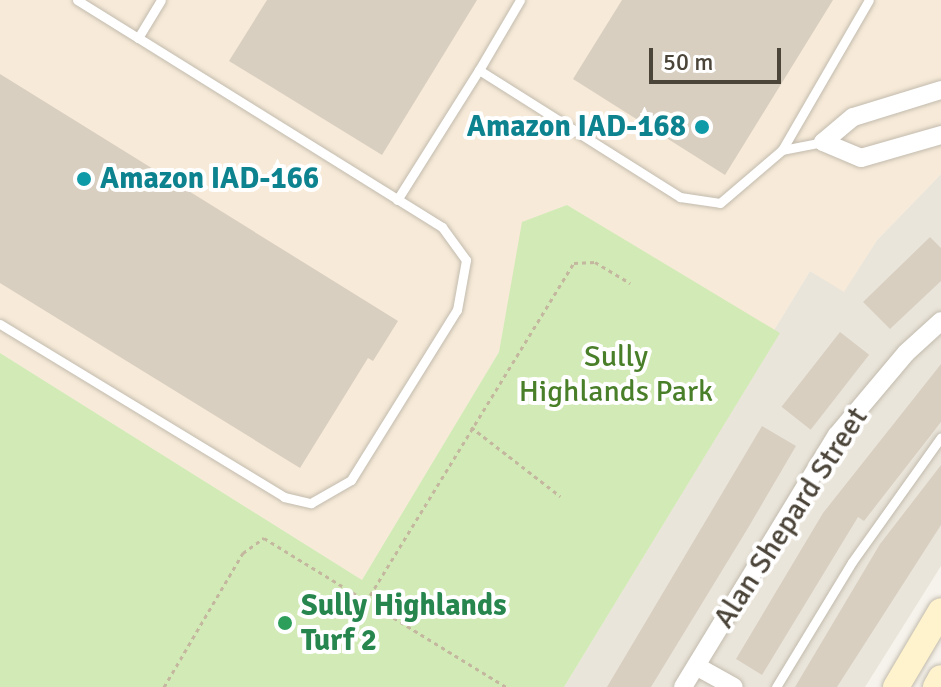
<!DOCTYPE html>
<style>
body{margin:0}
#map{position:relative;width:941px;height:687px;overflow:hidden;background:#f6f3ec;font-family:Signika,sans-serif}
div>[style]{position:absolute}
.residential>*{inset:0;background:#eae5da}
.commercial>*{inset:0;background:#f7ead8}
.green>*{inset:0;background:#d2eab5}
.building>*{inset:0;background:#d8cfc1;transform-origin:0 0}
.path>*{height:3px;margin-top:-1.5px;transform-origin:0;background:repeating-linear-gradient(90deg,#c4b79f 0 4px,transparent 0 8px)}
.roads{filter:drop-shadow(0 0 2px #c2bbae) drop-shadow(0 0 2px #c2bbae)}
.lane>*{height:9px;margin:-4.5px;padding:0 4.5px;transform-origin:4.5px;border-radius:4.5px;background:#fff}
.street>*{height:18px;margin:-9px;padding:0 9px;transform-origin:9px;border-radius:9px;background:#fff}
.secondary>*{height:26px;margin:-13px;padding:0 13px;transform-origin:13px;border-radius:13px;background:#fff3cd}
.dots>*{width:22px;height:22px;translate:-50% -50%;box-sizing:border-box;border:4px solid #fff;border-radius:50%}
span{translate:-50% -50%;white-space:nowrap;text-align:center;line-height:1.15;-webkit-text-stroke:8px #fff;paint-order:stroke}
.culture-label{font-size:30px;color:#0d838f;font-weight:700}
.right{translate:-100% -50%;text-align:right}
.left{translate:0 -50%;text-align:left}
.park-label{font-size:30px;color:#4a7f2a}
.street-label{font-size:30px;color:#4b4439}
.leisure-label{font-size:30px;color:#27864d;font-weight:700}
.scale{position:absolute;left:649px;top:48px;width:132px;height:36px;box-sizing:border-box;border:4px solid #4b4439;border-top:0;padding-left:10px;font-size:24px;line-height:28px;white-space:nowrap;color:#4b4439;-webkit-text-stroke:6px #fff;paint-order:stroke}
</style>
<div id="map">
<div class="residential">
<div style="clip-path:polygon(941px 174px,941px 566px,865px 687px,564px 687px,779px 334px,774px 330px,810px 271px,844px 291px,877px 240px)"></div>
</div>
<div class="commercial">
<div style="clip-path:polygon(0 0,941px 0,941px 174px,877px 240px,844px 292px,810px 271px,774px 330px,567px 205px,523px 222px,499px 352px,362px 580px,0 353px)"></div>
</div>
<div class="green">
<div style="clip-path:polygon(567px 205px,780px 333px,564px 687px,0 687px,0 353px,362px 580px,499px 352px,522px 222px)"></div>
</div>
<div class="building">
<div style="clip-path:polygon(267px 0,477px 0,382px 155px,229px 61px)"></div>
<div style="clip-path:polygon(622px 0,833px 0,725px 175px,573px 79px)"></div>
<div style="clip-path:polygon(0 74px,398px 321px,373px 361px,368px 358px,300px 468px,0 283px)"></div>
<div style="clip-path:polygon(930px 237px,941px 248px,941px 281px,890px 329px,863px 302px)"></div>
<div style="left:840px;top:332px;width:37px;height:95px;rotate:38deg"></div>
<div style="clip-path:polygon(941px 364px,941px 422px,864px 521px,858px 517px,762px 675px,736px 659px,823px 513px)"></div>
<div style="clip-path:polygon(762px 426px,796px 446px,748px 528px,651px 687px,607px 687px)"></div>
<div style="clip-path:polygon(941px 465px,941px 525px,837px 687px,795px 687px,880px 544px)"></div>
</div>
<div class="path">
<div style="left:471px;top:427px;width:113px;rotate:37.8deg"></div>
<div style="left:366px;top:602px;width:398px;rotate:-58.5deg"></div>
<div style="left:574px;top:263px;width:21px;rotate:-3deg"></div>
<div style="left:595px;top:262px;width:41px;rotate:31deg"></div>
<div style="left:164px;top:687px;width:156px;rotate:-59.5deg"></div>
<div style="left:243px;top:553px;width:26px;rotate:-36deg"></div>
<div style="left:264px;top:538px;width:284px;rotate:31.6deg"></div>
</div>
<div class="roads">
<div class="lane">
<div style="left:77px;top:0;width:72px;rotate:31.9deg"></div>
<div style="left:138px;top:38px;width:44px;rotate:-58.8deg"></div>
<div style="left:479px;top:70px;width:81px;rotate:-59.6deg"></div>
<div style="left:782px;top:150px;width:42px;rotate:-11deg"></div>
<div style="left:397px;top:200px;width:154px;rotate:-57.8deg"></div>
<div style="left:479px;top:70px;width:238px;rotate:32.3deg"></div>
<div style="left:680px;top:197px;width:40px;rotate:8.5deg"></div>
<div style="left:720px;top:203px;width:82px;rotate:-40.5deg"></div>
<div style="left:782px;top:150px;width:173px;rotate:-59.9deg"></div>
<div style="left:0;top:324px;width:333px;rotate:31.3deg"></div>
<div style="left:284px;top:497px;width:28px;rotate:13deg"></div>
<div style="left:311px;top:503px;width:46px;rotate:-29.9deg"></div>
<div style="left:351px;top:480px;width:200px;rotate:-58.1deg"></div>
<div style="left:457px;top:310px;width:51px;rotate:-79.8deg"></div>
<div style="left:466px;top:260px;width:41px;rotate:-126deg"></div>
<div style="left:442px;top:227px;width:358px;rotate:-148.1deg"></div>
<div style="left:776px;top:687px;width:146px;rotate:-58.7deg"></div>
<div style="left:852px;top:562px;width:153px;rotate:-54.5deg"></div>
</div>
<div class="street">
<div style="left:941px;top:90px;width:92px;rotate:162.9deg"></div>
<div style="left:853px;top:117px;width:39px;rotate:140deg"></div>
<div style="left:823px;top:142px;width:41px;rotate:22.8deg"></div>
<div style="left:861px;top:158px;width:83px;rotate:-16deg"></div>
<div style="left:696px;top:666px;width:43px;rotate:28.9deg"></div>
<div style="left:683px;top:687px;width:295px;rotate:-58.6deg"></div>
<div style="left:837px;top:435px;width:107px;rotate:-49.9deg"></div>
<div style="left:906px;top:353px;width:47px;rotate:-42.4deg"></div>
</div>
<div class="secondary">
<div style="left:896px;top:687px;width:88px;rotate:-59.4deg"></div>
<div style="left:936px;top:687px;width:10px;rotate:-61deg"></div>
</div>
</div>
<div class="dots">
<div style="left:702px;top:127px;background:#0f9aa8"></div>
<div style="left:84px;top:179px;background:#0f9aa8"></div>
<div style="left:285px;top:623px;background:#2e9e5b"></div>
</div>
<div class="culture-label">
<span class="right" style="left:686px;top:127px">Amazon IAD-168</span>
<span class="left" style="left:100px;top:179px">Amazon IAD-166</span>
</div>
<div class="park-label">
<span style="left:616px;top:374px">Sully<br>Highlands Park</span>
</div>
<div class="street-label">
<span style="left:791px;top:518px;rotate:-57deg">Alan Shepard Street</span>
</div>
<div class="leisure-label">
<span class="left" style="left:301px;top:623px">Sully Highlands<br>Turf 2</span>
</div>
<div class="scale">50 m</div>
</div>
